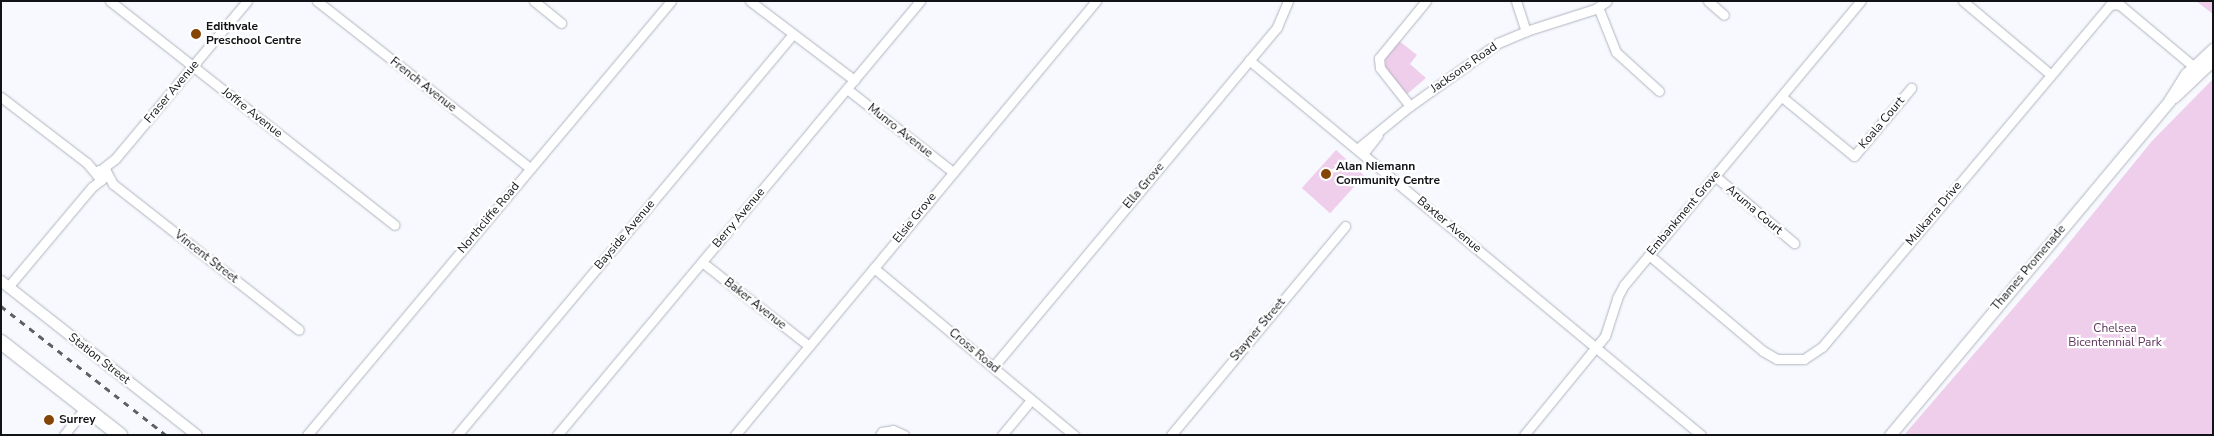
<!DOCTYPE html>
<style>
body{margin:0}
#map{position:relative;width:2214px;height:436px;overflow:hidden;background:#f7f9fe;font-family:"Nunito Sans",sans-serif}
div>[style]{position:absolute}
.green>*{inset:0;background:#eeceeb;transform-origin:0 0}
.roads{filter:drop-shadow(0 0 1px #b0b4bf) drop-shadow(0 0 1px #b0b4bf)}
.minor>*{height:9px;margin:-4.5px;padding:0 4.5px;transform-origin:4.5px;border-radius:4.5px;background:#fff}
.tertiary>*{height:10px;margin:-5px;padding:0 5px;transform-origin:5px;border-radius:5px;background:#fff}
.secondary>*{height:11px;margin:-5.5px;padding:0 5.5px;transform-origin:5.5px;border-radius:5.5px;background:#fff}
.trunk>*{height:14px;margin:-7px;padding:0 7px;transform-origin:7px;border-radius:7px;background:#fff}
.rail>*{height:2.5px;margin-top:-1.25px;transform-origin:0;background:repeating-linear-gradient(90deg,#5f6065 0 6px,transparent 0 12px)}
.dots>*{width:14px;height:14px;translate:-50% -50%;box-sizing:border-box;border:2px solid #fff;border-radius:50%}
span{translate:-50% -50%;white-space:nowrap;text-align:center;line-height:1.15;-webkit-text-stroke:4.5px #fff;paint-order:stroke}
.poi-label{font-size:12px;color:#121317;font-weight:700}
.left{translate:0 -50%;text-align:left}
.street-label{font-size:12px;color:#121317}
.park-label{font-size:12px;color:#5d335a}
.frame{position:absolute;inset:0;border:2px solid #121317;pointer-events:none}
</style>
<div id="map">
<div class="green">
<div style="clip-path:polygon(2196px 1px,2213px 1px,2213px 14px)"></div>
<div style="clip-path:polygon(1398px 40px,1417px 55px,1410px 64px,1426px 78px,1406px 95px,1385px 67px,1386px 54px)"></div>
<div style="clip-path:polygon(2213px 79px,2213px 435px,1904px 435px,2060px 254px,2152px 141px)"></div>
<div style="left:1336px;top:150px;width:38px;height:51px;rotate:42deg"></div>
</div>
<div class="roads">
<div class="minor">
<div style="left:110px;top:1px;width:362px;rotate:38.2deg"></div>
<div style="left:317px;top:1px;width:271px;rotate:38.1deg"></div>
<div style="left:534px;top:1px;width:35px;rotate:39deg"></div>
<div style="left:750px;top:1px;width:131px;rotate:37.2deg"></div>
<div style="left:1516px;top:1px;width:32px;rotate:72deg"></div>
<div style="left:1708px;top:1px;width:21px;rotate:41deg"></div>
<div style="left:1963px;top:1px;width:114px;rotate:40deg"></div>
<div style="left:1598px;top:7px;width:48px;rotate:68.2deg"></div>
<div style="left:1616px;top:52px;width:58px;rotate:42.2deg"></div>
<div style="left:1249px;top:60px;width:587px;rotate:39.68deg"></div>
<div style="left:847px;top:89px;width:135px;rotate:38.1deg"></div>
<div style="left:1px;top:97px;width:108px;rotate:37.5deg"></div>
<div style="left:87px;top:163px;width:16px;rotate:50deg"></div>
<div style="left:1782px;top:97px;width:93px;rotate:39.3deg"></div>
<div style="left:1854px;top:156px;width:89px;rotate:-50deg"></div>
<div style="left:1410px;top:106px;width:48px;rotate:-128.3deg"></div>
<div style="left:1380px;top:68px;width:10px;rotate:-96deg"></div>
<div style="left:1379px;top:58px;width:74px;rotate:-50.5deg"></div>
<div style="left:1357px;top:149px;width:68px;rotate:-39.1deg"></div>
<div style="left:1410px;top:106px;width:108px;rotate:-35.6deg"></div>
<div style="left:1498px;top:43px;width:30px;rotate:-23deg"></div>
<div style="left:1526px;top:31px;width:72px;rotate:-17.7deg"></div>
<div style="left:1595px;top:9px;width:14px;rotate:-34deg"></div>
<div style="left:1363px;top:154px;width:24px;rotate:-52deg"></div>
<div style="left:102px;top:169px;width:16px;rotate:-38deg"></div>
<div style="left:115px;top:159px;width:206px;rotate:-50.1deg"></div>
<div style="left:107px;top:175px;width:8px;rotate:140deg"></div>
<div style="left:101px;top:180px;width:6px;rotate:-129deg"></div>
<div style="left:97px;top:175px;width:5px;rotate:-68deg"></div>
<div style="left:99px;top:170px;width:7px;rotate:8deg"></div>
<div style="left:106px;top:171px;width:15px;rotate:62deg"></div>
<div style="left:113px;top:184px;width:236px;rotate:38.1deg"></div>
<div style="left:1715px;top:176px;width:104px;rotate:40.3deg"></div>
<div style="left:1649px;top:255px;width:149px;rotate:40.1deg"></div>
<div style="left:1763px;top:351px;width:16px;rotate:30deg"></div>
<div style="left:1777px;top:359px;width:27px"></div>
<div style="left:1804px;top:359px;width:22px;rotate:-34deg"></div>
<div style="left:1822px;top:347px;width:446px;rotate:-49.9deg"></div>
<div style="left:2109px;top:6px;width:5px;rotate:-22deg"></div>
<div style="left:2114px;top:4px;width:6px;rotate:9deg"></div>
<div style="left:2120px;top:5px;width:103px;rotate:39.9deg"></div>
<div style="left:702px;top:262px;width:136px;rotate:38.1deg"></div>
<div style="left:874px;top:268px;width:261px;rotate:39.9deg"></div>
<div style="left:8px;top:287px;width:131px;rotate:-50deg"></div>
<div style="left:92px;top:187px;width:11px;rotate:-38deg"></div>
<div style="left:993px;top:367px;width:443px;rotate:-50.1deg"></div>
<div style="left:1277px;top:27px;width:28px;rotate:-67deg"></div>
<div style="left:64px;top:435px;width:34px;rotate:-52deg"></div>
<div style="left:307px;top:435px;width:566px;rotate:-50.01deg"></div>
<div style="left:457px;top:435px;width:523px;rotate:-50.04deg"></div>
<div style="left:557px;top:435px;width:566px;rotate:-50.09deg"></div>
<div style="left:735px;top:435px;width:565px;rotate:-50.25deg"></div>
<div style="left:880px;top:435px;width:4px;rotate:-56deg"></div>
<div style="left:882px;top:432px;width:11px;rotate:-10deg"></div>
<div style="left:893px;top:430px;width:12px;rotate:24deg"></div>
<div style="left:1002px;top:435px;width:45px;rotate:-50.4deg"></div>
<div style="left:1171px;top:435px;width:272px;rotate:-50.2deg"></div>
<div style="left:1524px;top:435px;width:128px;rotate:-50.7deg"></div>
<div style="left:1605px;top:336px;width:40px;rotate:-72deg"></div>
<div style="left:1617px;top:298px;width:15px;rotate:-62deg"></div>
<div style="left:1624px;top:285px;width:370px;rotate:-50.2deg"></div>
</div>
<div class="tertiary">
<div style="left:1px;top:281px;width:249px;rotate:38.2deg"></div>
</div>
<div class="secondary">
<div style="left:2174px;top:97px;width:54px;rotate:-43.5deg"></div>
<div style="left:1890px;top:435px;width:435px;rotate:-50.1deg"></div>
<div style="left:2169px;top:101px;width:32px;rotate:-58deg"></div>
<div style="left:2186px;top:74px;width:37px;rotate:-43deg"></div>
</div>
<div class="trunk">
<div style="left:1px;top:342px;width:151px;rotate:38deg"></div>
</div>
</div>
<div class="rail">
<div style="left:1px;top:306px;width:209px;rotate:38deg"></div>
</div>
<div class="dots">
<div style="left:196px;top:34px;background:#844507"></div>
<div style="left:1326px;top:174px;background:#844507"></div>
<div style="left:49px;top:420px;background:#844507"></div>
</div>
<div class="poi-label">
<span class="left" style="left:206px;top:34px">Edithvale<br>Preschool Centre</span>
<span class="left" style="left:1336px;top:174px">Alan Niemann<br>Community Centre</span>
<span class="left" style="left:59px;top:420px">Surrey</span>
</div>
<div class="street-label">
<span style="left:1464px;top:68px;rotate:-35deg">Jacksons Road</span>
<span style="left:423px;top:85px;rotate:38deg">French Avenue</span>
<span style="left:172px;top:92px;rotate:-50deg">Fraser Avenue</span>
<span style="left:252px;top:113px;rotate:38deg">Joffre Avenue</span>
<span style="left:1882px;top:123px;rotate:-50deg">Koala Court</span>
<span style="left:900px;top:131px;rotate:38deg">Munro Avenue</span>
<span style="left:1144px;top:186px;rotate:-50deg">Ella Grove</span>
<span style="left:1754px;top:210px;rotate:40deg">Aruma Court</span>
<span style="left:1684px;top:213px;rotate:-50deg">Embankment Grove</span>
<span style="left:1934px;top:214px;rotate:-50deg">Mulkarra Drive</span>
<span style="left:489px;top:218px;rotate:-50deg">Northcliffe Road</span>
<span style="left:739px;top:218px;rotate:-50deg">Berry Avenue</span>
<span style="left:915px;top:218px;rotate:-51deg">Elsie Grove</span>
<span style="left:1449px;top:225px;rotate:40deg">Baxter Avenue</span>
<span style="left:625px;top:235px;rotate:-50deg">Bayside Avenue</span>
<span style="left:206px;top:257px;rotate:38deg">Vincent Street</span>
<span style="left:2029px;top:268px;rotate:-50deg">Thames Promenade</span>
<span style="left:755px;top:304px;rotate:38deg">Baker Avenue</span>
<span style="left:1258px;top:330px;rotate:-50deg">Stayner Street</span>
<span style="left:974px;top:351px;rotate:40deg">Cross Road</span>
<span style="left:99px;top:359px;rotate:38deg">Station Street</span>
</div>
<div class="park-label">
<span style="left:2115px;top:336px">Chelsea<br>Bicentennial Park</span>
</div>
<div class="frame"></div>
</div>
